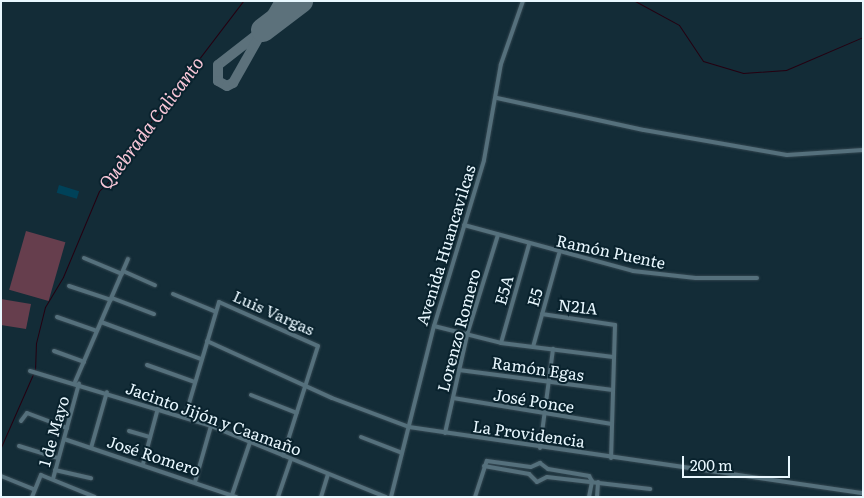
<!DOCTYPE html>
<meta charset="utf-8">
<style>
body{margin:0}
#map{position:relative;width:864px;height:498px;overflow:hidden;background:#132c37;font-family:Literata,serif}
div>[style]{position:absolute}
.green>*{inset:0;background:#663e4d;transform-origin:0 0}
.stream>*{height:1px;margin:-0.5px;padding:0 0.5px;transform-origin:0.5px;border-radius:0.5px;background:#250011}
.taxiway>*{height:10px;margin:-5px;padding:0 5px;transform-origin:5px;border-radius:5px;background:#5c717b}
.runway>*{height:24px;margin:-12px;padding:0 12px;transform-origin:12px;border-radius:12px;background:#5c717b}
.building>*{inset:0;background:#004259;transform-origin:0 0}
.roads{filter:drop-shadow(0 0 1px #334650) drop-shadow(0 0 1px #334650)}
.minor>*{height:4px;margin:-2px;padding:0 2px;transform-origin:2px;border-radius:2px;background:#55707c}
span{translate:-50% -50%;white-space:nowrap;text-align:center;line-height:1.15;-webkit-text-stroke:4px #09222d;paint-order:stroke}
.street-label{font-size:16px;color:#e9f8ff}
.water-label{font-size:18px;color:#f9c7d8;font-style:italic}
.frame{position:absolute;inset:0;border:2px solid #e9f8ff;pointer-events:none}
.scale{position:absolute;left:682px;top:456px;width:108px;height:22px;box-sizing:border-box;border:2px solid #e9f8ff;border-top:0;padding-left:6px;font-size:15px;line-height:18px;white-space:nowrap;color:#e9f8ff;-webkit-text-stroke:4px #09222d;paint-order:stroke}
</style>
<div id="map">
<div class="green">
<div style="left:26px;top:231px;width:41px;height:61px;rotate:16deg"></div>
<div style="clip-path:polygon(1px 299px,31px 304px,26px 329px,1px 325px)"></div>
</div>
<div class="stream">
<div style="left:635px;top:1px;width:50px;rotate:28.6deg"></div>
<div style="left:679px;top:25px;width:43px;rotate:56.3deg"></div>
<div style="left:703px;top:61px;width:42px;rotate:16.7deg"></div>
<div style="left:743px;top:73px;width:43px;rotate:-4deg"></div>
<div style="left:786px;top:70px;width:84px;rotate:-23.2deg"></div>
<div style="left:35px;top:371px;width:28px;rotate:-88deg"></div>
<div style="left:36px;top:343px;width:37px;rotate:-76deg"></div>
<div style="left:45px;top:307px;width:35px;rotate:-59deg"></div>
<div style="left:63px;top:277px;width:93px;rotate:-67.3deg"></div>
<div style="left:99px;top:191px;width:30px;rotate:-45deg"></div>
<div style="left:120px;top:170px;width:46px;rotate:-58.4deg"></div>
<div style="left:144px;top:131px;width:163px;rotate:-52.7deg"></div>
<div style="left:1px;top:447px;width:80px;rotate:-66.3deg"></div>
</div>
<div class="taxiway">
<div style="left:263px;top:30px;width:57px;rotate:142.1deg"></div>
<div style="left:218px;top:65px;width:16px;rotate:90deg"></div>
<div style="left:218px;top:81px;width:10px;rotate:29deg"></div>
<div style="left:227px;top:86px;width:7px;rotate:-27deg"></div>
<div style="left:233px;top:83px;width:61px;rotate:-60.5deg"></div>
<div style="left:263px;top:30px;width:34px;rotate:-60deg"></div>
</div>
<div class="runway">
<div style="left:263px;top:30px;width:48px;rotate:-37.3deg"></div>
</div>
<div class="building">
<div style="left:59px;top:185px;width:21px;height:8px;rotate:17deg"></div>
</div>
<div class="roads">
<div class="minor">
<div style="left:497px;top:98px;width:150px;rotate:12.3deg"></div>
<div style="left:644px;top:130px;width:145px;rotate:9.9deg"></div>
<div style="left:787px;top:155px;width:76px;rotate:-3.8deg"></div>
<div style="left:464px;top:225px;width:175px;rotate:15.2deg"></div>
<div style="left:633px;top:271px;width:63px;rotate:6.3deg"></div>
<div style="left:696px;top:278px;width:61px"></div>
<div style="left:84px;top:258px;width:41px;rotate:22.8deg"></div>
<div style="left:123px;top:271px;width:35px;rotate:24deg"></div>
<div style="left:69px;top:286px;width:44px;rotate:18.4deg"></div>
<div style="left:173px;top:294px;width:44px;rotate:22.5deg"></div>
<div style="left:112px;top:298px;width:45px;rotate:20.9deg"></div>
<div style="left:542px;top:314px;width:74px;rotate:8.6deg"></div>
<div style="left:615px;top:325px;width:133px;rotate:91.7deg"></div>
<div style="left:57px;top:317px;width:42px;rotate:19.3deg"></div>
<div style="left:101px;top:322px;width:107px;rotate:20.3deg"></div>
<div style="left:434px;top:326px;width:69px;rotate:14.2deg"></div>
<div style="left:501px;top:343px;width:113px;rotate:7.1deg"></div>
<div style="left:207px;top:341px;width:137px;rotate:24.5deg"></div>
<div style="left:332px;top:398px;width:82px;rotate:20.6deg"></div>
<div style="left:409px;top:427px;width:459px;rotate:8.3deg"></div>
<div style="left:501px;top:343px;width:102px;rotate:-74.1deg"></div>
<div style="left:533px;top:347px;width:97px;rotate:-74.4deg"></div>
<div style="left:54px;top:351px;width:32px;rotate:20deg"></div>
<div style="left:147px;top:365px;width:51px;rotate:19.5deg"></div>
<div style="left:459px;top:370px;width:155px;rotate:7.4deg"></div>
<div style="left:30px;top:371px;width:189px;rotate:16.9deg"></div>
<div style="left:211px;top:426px;width:189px;rotate:22.1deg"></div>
<div style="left:75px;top:382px;width:134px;rotate:-66.7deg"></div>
<div style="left:251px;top:395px;width:49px;rotate:21.4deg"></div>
<div style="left:453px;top:398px;width:161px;rotate:9.3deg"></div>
<div style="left:185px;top:417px;width:120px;rotate:-73.5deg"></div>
<div style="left:219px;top:302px;width:108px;rotate:24deg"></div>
<div style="left:318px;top:346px;width:115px;rotate:107.7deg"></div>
<div style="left:21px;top:421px;width:10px;rotate:-53deg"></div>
<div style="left:27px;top:413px;width:43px;rotate:20.6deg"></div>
<div style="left:129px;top:431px;width:22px;rotate:16deg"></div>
<div style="left:445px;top:433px;width:100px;rotate:-77.3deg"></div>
<div style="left:467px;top:335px;width:105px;rotate:-72.8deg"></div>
<div style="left:361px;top:437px;width:44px;rotate:21.3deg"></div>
<div style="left:64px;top:439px;width:182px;rotate:18.6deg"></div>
<div style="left:19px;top:446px;width:41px;rotate:17.1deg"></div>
<div style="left:91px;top:448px;width:58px;rotate:-74.1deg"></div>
<div style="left:540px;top:448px;width:100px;rotate:-82.5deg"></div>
<div style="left:143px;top:464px;width:58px;rotate:-75deg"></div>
<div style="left:484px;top:466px;width:46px;rotate:10.1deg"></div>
<div style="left:529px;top:474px;width:11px;rotate:45deg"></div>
<div style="left:537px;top:482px;width:11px;rotate:-27deg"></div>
<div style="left:547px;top:477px;width:104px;rotate:6.6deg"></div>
<div style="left:55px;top:470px;width:37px;rotate:13deg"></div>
<div style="left:1px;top:476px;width:35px;rotate:22deg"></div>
<div style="left:53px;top:479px;width:99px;rotate:-74.8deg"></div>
<div style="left:195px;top:482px;width:58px;rotate:-74.1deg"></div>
<div style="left:232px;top:495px;width:56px;rotate:-71.2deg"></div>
<div style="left:32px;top:497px;width:24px;rotate:-68deg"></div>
<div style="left:41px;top:475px;width:58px;rotate:22.2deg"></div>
<div style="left:278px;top:497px;width:40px;rotate:-71.1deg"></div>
<div style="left:321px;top:497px;width:24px;rotate:-73deg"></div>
<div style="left:391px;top:497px;width:176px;rotate:-75.9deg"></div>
<div style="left:434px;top:326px;width:173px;rotate:-73.2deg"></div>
<div style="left:484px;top:160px;width:97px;rotate:-80deg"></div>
<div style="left:501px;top:64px;width:67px;rotate:-70.8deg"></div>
<div style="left:475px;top:497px;width:38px;rotate:-72deg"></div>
<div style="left:487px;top:461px;width:44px;rotate:7.8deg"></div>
<div style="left:531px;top:467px;width:10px;rotate:-24deg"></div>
<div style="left:540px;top:463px;width:10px;rotate:37deg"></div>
<div style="left:548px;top:469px;width:42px;rotate:9.7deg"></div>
<div style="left:589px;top:476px;width:6px;rotate:59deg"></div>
<div style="left:589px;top:497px;width:16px;rotate:-79deg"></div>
<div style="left:597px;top:497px;width:15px;rotate:-86deg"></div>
</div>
</div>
<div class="street-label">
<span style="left:445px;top:245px;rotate:-73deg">Avenida Huancavilcas</span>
<span style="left:611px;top:251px;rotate:12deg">Ramón Puente</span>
<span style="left:503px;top:290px;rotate:-74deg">E5A</span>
<span style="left:534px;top:297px;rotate:-74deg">E5</span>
<span style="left:578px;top:306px;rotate:6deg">N21A</span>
<span style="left:274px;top:312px;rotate:24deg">Luis Vargas</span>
<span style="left:458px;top:330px;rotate:-75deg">Lorenzo Romero</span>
<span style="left:538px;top:368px;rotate:8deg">Ramón Egas</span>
<span style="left:534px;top:400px;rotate:9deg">José Ponce</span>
<span style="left:214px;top:418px;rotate:20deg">Jacinto Jijón y Caamaño</span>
<span style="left:53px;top:431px;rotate:-74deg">1 de Mayo</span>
<span style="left:529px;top:433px;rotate:8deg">La Providencia</span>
<span style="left:154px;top:455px;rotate:18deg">José Romero</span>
</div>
<div class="water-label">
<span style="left:151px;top:123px;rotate:-53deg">Quebrada Calicanto</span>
</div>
<div class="frame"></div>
<div class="scale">200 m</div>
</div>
